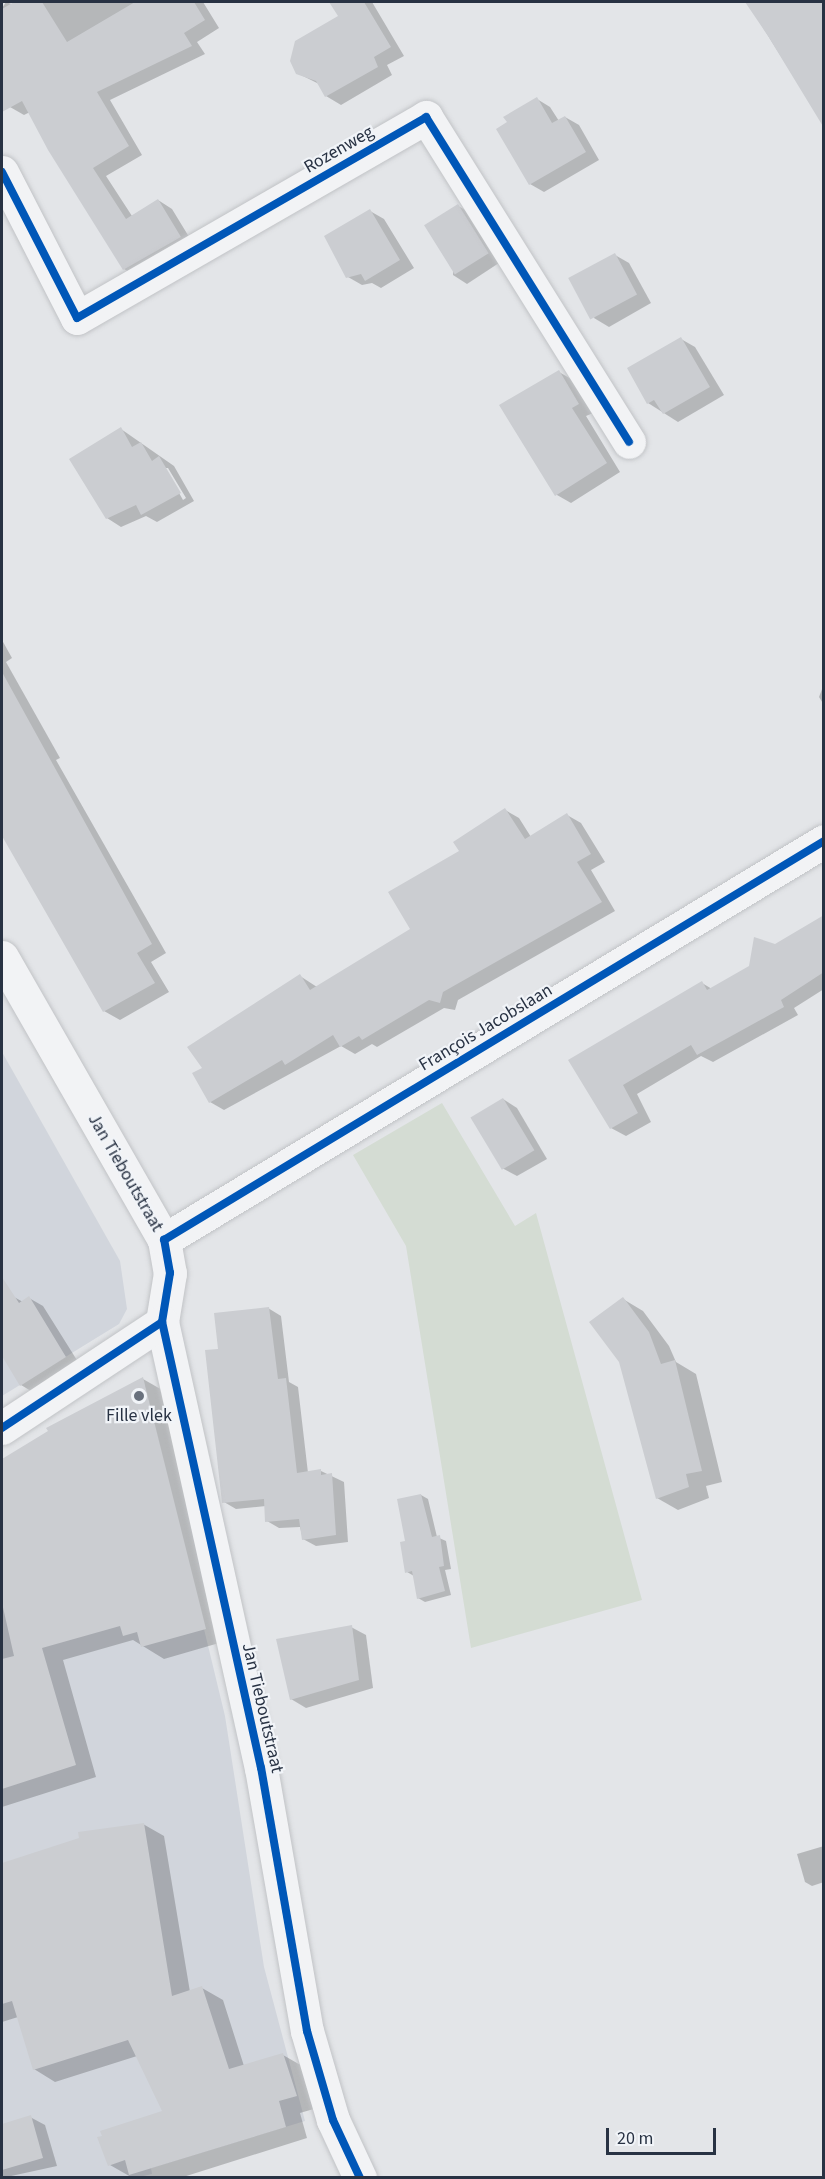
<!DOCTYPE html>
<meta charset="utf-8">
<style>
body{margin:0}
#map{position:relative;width:825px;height:2179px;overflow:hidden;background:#e3e5e8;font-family:"Source Sans 3",sans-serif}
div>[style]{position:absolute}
.built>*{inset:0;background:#d1d5dc}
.green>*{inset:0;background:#d4dcd3}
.shadow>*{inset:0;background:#0003}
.building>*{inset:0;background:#cbcdd1;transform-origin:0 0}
.roads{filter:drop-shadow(0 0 2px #c1c3c6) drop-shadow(0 0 2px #c1c3c6)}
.minor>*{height:33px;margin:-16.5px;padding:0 16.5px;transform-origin:16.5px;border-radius:16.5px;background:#f2f3f5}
.cycleway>*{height:8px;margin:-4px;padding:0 4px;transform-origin:4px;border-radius:4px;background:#0057b8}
.dots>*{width:16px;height:16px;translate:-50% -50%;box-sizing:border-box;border:3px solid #f1f4f8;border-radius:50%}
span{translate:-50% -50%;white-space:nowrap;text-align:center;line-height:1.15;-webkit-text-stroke:4.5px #f1f4f8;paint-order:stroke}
.street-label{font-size:18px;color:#283243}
.poi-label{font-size:18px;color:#283243}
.frame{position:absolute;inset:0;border:3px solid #283243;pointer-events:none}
.scale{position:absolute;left:606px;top:2128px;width:110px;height:27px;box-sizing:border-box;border:3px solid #283243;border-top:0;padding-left:8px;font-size:18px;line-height:21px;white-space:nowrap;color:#283243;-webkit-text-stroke:4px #f1f4f8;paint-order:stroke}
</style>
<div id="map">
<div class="built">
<div style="clip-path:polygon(2px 1052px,120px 1261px,127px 1309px,119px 1324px,2px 1396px)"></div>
<div style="clip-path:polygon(136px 1381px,145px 1385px,225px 1716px,264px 1967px,305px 2121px,151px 2168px,152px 2174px,139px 2177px,2px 2178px,2px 1460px)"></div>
</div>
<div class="green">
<div style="clip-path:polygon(442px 1103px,515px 1226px,536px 1213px,642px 1600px,471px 1648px,406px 1246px,353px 1155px)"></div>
</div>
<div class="shadow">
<div style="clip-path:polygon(6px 2px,17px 6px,28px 2px,203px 2px,219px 28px,197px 42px,205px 54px,110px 100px,142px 155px,106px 176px,132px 216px,158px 200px,172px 209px,194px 245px,138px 277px,124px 269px,30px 112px,24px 115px,10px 107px,2px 92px,2px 8px)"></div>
<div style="clip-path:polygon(344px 2px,372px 2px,404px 56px,387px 65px,392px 75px,341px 105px,326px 96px,319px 84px,297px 73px,341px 17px,334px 8px)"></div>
<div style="clip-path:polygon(747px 2px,824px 2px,824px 125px)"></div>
<div style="clip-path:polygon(537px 99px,550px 107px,559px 121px,565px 117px,579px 125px,599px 160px,544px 192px,530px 184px,509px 123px)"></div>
<div style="clip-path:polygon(458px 206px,473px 214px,502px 261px,467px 284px,453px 275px)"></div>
<div style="clip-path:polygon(370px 211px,384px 219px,414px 268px,381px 288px,372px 283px,362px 285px,348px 277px)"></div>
<div style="clip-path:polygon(615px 255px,629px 263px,651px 303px,609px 327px,594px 318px)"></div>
<div style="clip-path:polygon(681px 339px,695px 347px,724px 395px,678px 422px,648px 403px,629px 368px)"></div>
<div style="clip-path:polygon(559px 372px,573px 380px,593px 413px,586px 416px,620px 472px,571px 503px,557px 495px)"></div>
<div style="clip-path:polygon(evenodd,121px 429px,174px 466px,194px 501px,157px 522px,146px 516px,121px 527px,107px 518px,121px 429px,165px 468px,168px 468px,186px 498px,183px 500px,165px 468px)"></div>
<div style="clip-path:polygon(2px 640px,12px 658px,6px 662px,60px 758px,56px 760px,166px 953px,151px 962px,169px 992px,120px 1020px,104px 1011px,2px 834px)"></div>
<div style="clip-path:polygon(824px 684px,824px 705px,819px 697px)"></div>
<div style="clip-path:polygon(505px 810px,519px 818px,531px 837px,567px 815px,581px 823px,605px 862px,591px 870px,615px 911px,458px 1000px,455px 1010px,444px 1008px,377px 1047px,372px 1044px,355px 1054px,341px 1046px,224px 1110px,210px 1102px,205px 1069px,300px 976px,317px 987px,412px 929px,461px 851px)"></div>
<div style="clip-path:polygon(824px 917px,824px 989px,794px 1008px,798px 1015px,713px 1062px,701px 1056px,637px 1094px,651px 1122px,626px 1136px,611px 1128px,570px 1061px,702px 983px,712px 989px,751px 967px,776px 946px)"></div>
<div style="clip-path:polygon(503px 1099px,517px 1108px,547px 1159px,517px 1176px,502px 1168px)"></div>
<div style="clip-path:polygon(14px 1297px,23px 1302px,29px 1298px,43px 1306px,80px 1365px,36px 1394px,21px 1385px,2px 1353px,2px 1305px)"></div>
<div style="clip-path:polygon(623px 1299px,643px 1311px,669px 1346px,676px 1362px,696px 1374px,722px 1482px,706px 1486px,709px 1498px,678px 1510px,657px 1498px,621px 1361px)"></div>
<div style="clip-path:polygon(268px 1308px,281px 1316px,289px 1382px,298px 1387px,308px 1473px,321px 1471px,344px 1482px,348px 1542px,316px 1546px,303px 1539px,300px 1527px,279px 1528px,267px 1521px,266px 1506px,236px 1509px,224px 1502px,220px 1350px)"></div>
<div style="clip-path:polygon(143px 1379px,164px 1391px,226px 1641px,164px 1659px,133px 1640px,63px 1660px,96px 1777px,2px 1807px,2px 1461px)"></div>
<div style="clip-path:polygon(421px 1495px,428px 1499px,437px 1537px,446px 1541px,451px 1569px,445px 1570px,451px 1595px,425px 1602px,418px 1598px,414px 1576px,407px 1572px,407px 1542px)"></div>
<div style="clip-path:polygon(351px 1627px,366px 1635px,373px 1688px,306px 1708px,291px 1699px)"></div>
<div style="clip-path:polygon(143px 1824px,164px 1836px,190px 1992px,202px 1988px,223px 2000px,244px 2066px,283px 2055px,304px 2067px,317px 2108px,300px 2113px,307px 2138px,180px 2178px,131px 2177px,110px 2165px,164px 2112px,137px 2056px,55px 2082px,34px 2069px,18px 2017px,2px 2022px,2px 1864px)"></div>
<div style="clip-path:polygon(824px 1846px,824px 1882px,812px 1886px,805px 1882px,797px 1854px)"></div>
<div style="clip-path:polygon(30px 2117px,45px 2125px,57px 2166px,2px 2178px,2px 2125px)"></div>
</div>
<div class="building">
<div style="clip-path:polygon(14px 2px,42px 2px,67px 42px,135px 2px,194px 2px,205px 20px,184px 33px,192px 46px,97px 92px,129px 146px,93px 168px,126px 219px,158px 199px,181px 237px,123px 270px,48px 150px,22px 101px,2px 112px,2px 9px)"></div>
<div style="clip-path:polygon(329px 2px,364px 2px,391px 47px,374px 57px,378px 67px,325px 97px,316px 81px,296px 74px,290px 61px,295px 41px,338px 16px)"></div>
<div style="clip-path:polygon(745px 2px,824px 2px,824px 128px,768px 36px)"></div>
<div style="clip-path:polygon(537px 97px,552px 123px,565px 116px,586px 152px,529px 185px,496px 129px,507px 122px,503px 117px)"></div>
<div style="left:458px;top:204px;width:58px;height:40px;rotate:58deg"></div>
<div style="clip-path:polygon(370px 209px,400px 260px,365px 281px,361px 274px,346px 278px,324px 236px)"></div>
<div style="left:615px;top:253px;width:47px;height:53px;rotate:62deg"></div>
<div style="clip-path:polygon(681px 337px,710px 387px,663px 414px,654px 400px,647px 404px,627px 368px)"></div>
<div style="clip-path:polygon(559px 370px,579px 404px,572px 408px,607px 463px,555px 496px,499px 405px)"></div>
<div style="clip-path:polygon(121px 427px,132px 447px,141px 442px,152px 461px,159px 456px,181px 493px,141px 515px,136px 505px,106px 519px,69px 459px)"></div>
<div style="clip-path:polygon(2px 672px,152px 944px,137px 953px,155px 983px,103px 1012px,2px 836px)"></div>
<div style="clip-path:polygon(505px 808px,525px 839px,567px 813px,591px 854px,577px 862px,602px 902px,443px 992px,440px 1003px,429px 1000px,362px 1040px,359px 1036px,340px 1047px,333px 1035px,285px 1065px,282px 1060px,209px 1103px,192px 1073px,202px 1068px,187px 1047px,300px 974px,310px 990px,410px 929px,388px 892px,459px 851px,453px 842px)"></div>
<div style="clip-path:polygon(824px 915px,824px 972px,781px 1000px,784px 1007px,697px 1055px,691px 1045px,623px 1085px,638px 1113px,610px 1129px,568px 1060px,702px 981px,707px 990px,749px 966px,754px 937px,775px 944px)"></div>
<div style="left:503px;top:1098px;width:61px;height:38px;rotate:59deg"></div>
<div style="clip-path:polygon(2px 1277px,19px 1303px,29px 1296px,66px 1357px,20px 1386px,2px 1356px)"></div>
<div style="clip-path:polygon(623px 1297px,649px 1332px,661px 1364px,675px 1360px,702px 1471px,686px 1474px,689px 1487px,656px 1499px,619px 1362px,589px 1322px)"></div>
<div style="clip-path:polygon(269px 1307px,278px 1379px,286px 1378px,297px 1473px,321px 1469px,321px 1475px,332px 1473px,336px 1535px,302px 1540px,299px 1519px,265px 1522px,264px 1499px,222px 1503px,205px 1350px,218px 1349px,214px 1313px)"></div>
<div style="clip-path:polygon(143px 1377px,206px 1629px,141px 1647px,137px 1632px,123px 1636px,120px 1626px,42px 1648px,76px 1765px,2px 1789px,2px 1659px,14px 1656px,2px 1603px,2px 1459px,48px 1431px,46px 1428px)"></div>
<div style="clip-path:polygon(421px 1494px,432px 1537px,440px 1535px,444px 1566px,439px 1567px,445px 1591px,417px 1599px,412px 1571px,405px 1573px,400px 1542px,405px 1541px,397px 1499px)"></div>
<div style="clip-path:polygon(352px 1625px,359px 1680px,290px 1700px,276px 1639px)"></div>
<div style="clip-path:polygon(144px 1823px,172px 1996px,202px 1986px,229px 2069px,283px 2053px,297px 2096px,279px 2101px,286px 2127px,129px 2175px,125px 2160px,108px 2166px,97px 2137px,102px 2136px,100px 2131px,162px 2111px,128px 2040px,33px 2070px,12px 2001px,2px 2004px,2px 1863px,79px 1838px,78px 1832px)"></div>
<div style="clip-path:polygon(31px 2115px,43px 2158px,2px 2170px,2px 2124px)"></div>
</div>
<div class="roads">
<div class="minor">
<div style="left:2px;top:172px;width:164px;rotate:62.8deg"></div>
<div style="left:77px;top:318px;width:403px;rotate:-29.9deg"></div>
<div style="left:426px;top:117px;width:383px;rotate:58deg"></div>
<div style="left:2px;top:957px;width:326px;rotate:60.2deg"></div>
<div style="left:164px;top:1240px;width:34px;rotate:80deg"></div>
<div style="left:170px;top:1273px;width:50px;rotate:99.3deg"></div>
<div style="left:162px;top:1322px;width:457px;rotate:77.5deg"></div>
<div style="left:261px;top:1768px;width:267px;rotate:80.1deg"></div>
<div style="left:307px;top:2031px;width:93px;rotate:73.7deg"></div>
<div style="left:333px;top:2120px;width:64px;rotate:65deg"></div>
<div style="left:164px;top:1240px;width:771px;rotate:-31.15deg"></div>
<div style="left:2px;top:1428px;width:192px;rotate:-33.5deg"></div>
</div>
</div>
<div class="cycleway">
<div style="left:2px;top:172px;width:164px;rotate:62.8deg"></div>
<div style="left:77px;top:318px;width:403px;rotate:-29.9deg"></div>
<div style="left:426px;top:117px;width:383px;rotate:58deg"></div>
<div style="left:2px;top:1428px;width:192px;rotate:-33.5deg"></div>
<div style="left:360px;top:2178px;width:64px;rotate:-115deg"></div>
<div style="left:333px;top:2120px;width:93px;rotate:-106.3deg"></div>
<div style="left:307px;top:2031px;width:267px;rotate:-99.9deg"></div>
<div style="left:261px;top:1768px;width:457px;rotate:-102.5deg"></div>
<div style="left:162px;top:1322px;width:50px;rotate:-80.7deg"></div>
<div style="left:170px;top:1273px;width:34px;rotate:-100deg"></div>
<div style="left:164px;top:1240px;width:771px;rotate:-31.15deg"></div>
</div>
<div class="dots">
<div style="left:139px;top:1396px;background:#69717d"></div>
</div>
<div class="street-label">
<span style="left:339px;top:150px;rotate:-30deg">Rozenweg</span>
<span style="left:486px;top:1028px;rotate:-31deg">François Jacobslaan</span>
<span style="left:125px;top:1173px;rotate:60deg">Jan Tieboutstraat</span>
<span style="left:262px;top:1708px;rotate:77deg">Jan Tieboutstraat</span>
</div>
<div class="poi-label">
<span style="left:139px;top:1416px">Fille vlek</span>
</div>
<div class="frame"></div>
<div class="scale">20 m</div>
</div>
